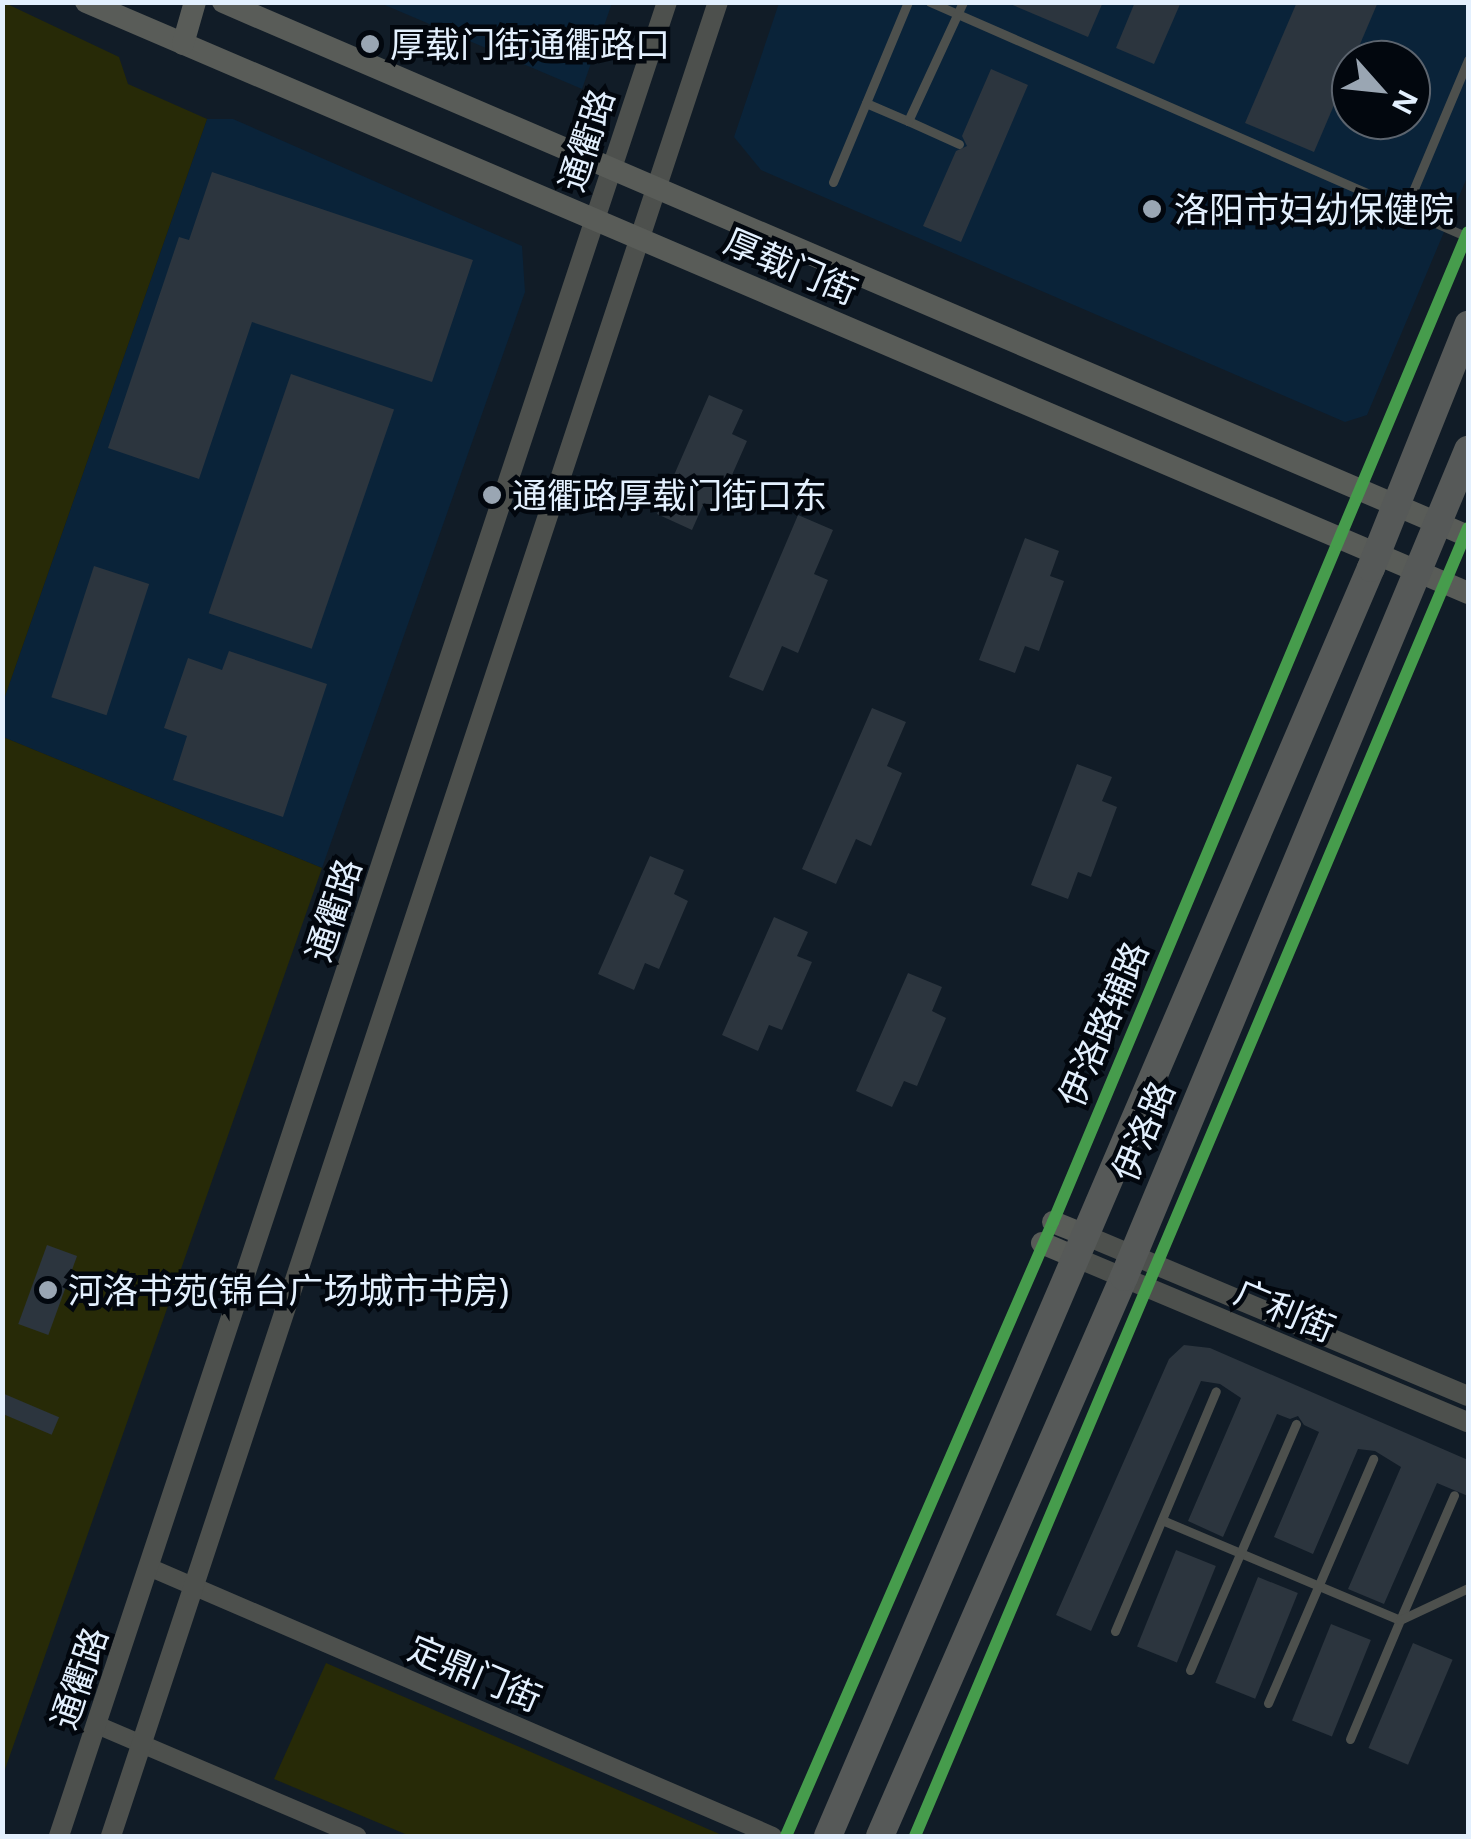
<!DOCTYPE html>
<meta charset="utf-8">
<style>
body{margin:0}
#map{position:relative;width:1471px;height:1839px;overflow:hidden;background:#111c27;font-family:"Noto Sans","Noto Sans SC",sans-serif}
div>[style]{position:absolute}
.built>*{inset:0;background:#0a2339}
.green>*{inset:0;background:#272a07}
.building>*{inset:0;background:#2c353e;transform-origin:0 0}
.service>*{height:9px;margin:-4.5px;padding:0 4.5px;transform-origin:4.5px;border-radius:4.5px;background:#4d504d}
.minor>*{height:18px;margin:-9px;padding:0 9px;transform-origin:9px;border-radius:9px;background:#4d504d}
.tertiary>*{height:20px;margin:-10px;padding:0 10px;transform-origin:10px;border-radius:10px;background:#4d504d}
.secondary>*{height:22px;margin:-11px;padding:0 11px;transform-origin:11px;border-radius:11px;background:#595c58}
.primary>*{height:28px;margin:-14px;padding:0 14px;transform-origin:14px;border-radius:14px;background:#565958}
.cycleway>*{height:12px;margin:-6px;padding:0 6px;transform-origin:6px;border-radius:6px;background:#469c4c}
.dots>*{width:28px;height:28px;translate:-50% -50%;box-sizing:border-box;border:5px solid #02070e;border-radius:50%}
span{translate:-50% -50%;white-space:nowrap;text-align:center;line-height:1.15;-webkit-text-stroke:9px #02070e;paint-order:stroke}
.poi-label{font-size:35px;color:#e3f0fe}
.left{translate:0 -50%;text-align:left}
.street-label{font-size:35px;color:#e3f0fe}
.frame{position:absolute;inset:0;border:5px solid #e3f0fe;pointer-events:none}
.north{position:absolute;left:1331px;top:40px;width:100px;height:100px;box-sizing:border-box;background:#02070e;border:2px solid #5c646e;border-radius:50%;rotate:117deg;font-size:28px;font-weight:700;line-height:40px;text-align:center;color:#e3f0fe}
.north::after{content:'';display:block;margin:auto;width:35px;height:45px;background:#9aa6b3;clip-path:polygon(50% 0,100% 100%,50% 72%,0 100%)}
</style>
<div id="map">
<div class="built">
<div style="clip-path:polygon(380px 3px,612px 2px,612px 3px,582px 89px)"></div>
<div style="clip-path:polygon(evenodd,779px 3px,1468px 3px,1468px 175px,1367px 415px,1345px 422px,761px 170px,734px 137px,779px 3px,1351px 60px,1411px 60px,1411px 120px,1351px 120px,1351px 60px)"></div>
<div style="clip-path:polygon(207px 119px,233px 119px,522px 246px,525px 292px,322px 868px,3px 737px,3px 702px)"></div>
</div>
<div class="green">
<div style="clip-path:polygon(5px 3px,119px 57px,128px 84px,207px 119px,3px 702px)"></div>
<div style="clip-path:polygon(3px 737px,322px 868px,3px 1775px)"></div>
<div style="clip-path:polygon(326px 1663px,724px 1836px,410px 1836px,274px 1779px)"></div>
</div>
<div class="building">
<div style="clip-path:polygon(1103px 2px,1088px 37px,1008px 3px,1008px 2px)"></div>
<div style="clip-path:polygon(1135px 2px,1181px 2px,1154px 64px,1116px 48px)"></div>
<div style="clip-path:polygon(1297px 2px,1378px 2px,1314px 152px,1245px 123px)"></div>
<div style="clip-path:polygon(991px 69px,1028px 85px,961px 242px,923px 226px,956px 151px,967px 146px,962px 136px)"></div>
<div style="clip-path:polygon(212px 172px,473px 260px,432px 382px,252px 322px,199px 479px,108px 448px,179px 237px,189px 240px)"></div>
<div style="left:291px;top:374px;width:109px;height:253px;rotate:19deg"></div>
<div style="clip-path:polygon(709px 395px,743px 410px,732px 434px,747px 441px,717px 509px,704px 503px,692px 530px,657px 514px)"></div>
<div style="clip-path:polygon(798px 515px,833px 530px,814px 574px,828px 580px,798px 653px,782px 646px,763px 691px,729px 677px)"></div>
<div style="clip-path:polygon(1025px 538px,1059px 551px,1050px 576px,1064px 581px,1039px 651px,1025px 646px,1015px 673px,979px 660px)"></div>
<div style="left:94px;top:566px;width:58px;height:138px;rotate:18deg"></div>
<div style="clip-path:polygon(229px 651px,327px 684px,283px 817px,173px 780px,187px 736px,164px 728px,188px 658px,222px 670px)"></div>
<div style="clip-path:polygon(872px 708px,906px 722px,887px 766px,902px 773px,871px 846px,856px 839px,836px 884px,802px 869px)"></div>
<div style="clip-path:polygon(1077px 764px,1112px 777px,1102px 801px,1117px 807px,1091px 877px,1078px 872px,1068px 899px,1031px 885px)"></div>
<div style="clip-path:polygon(650px 856px,684px 870px,674px 894px,688px 901px,659px 969px,645px 963px,634px 990px,598px 974px)"></div>
<div style="clip-path:polygon(774px 917px,808px 932px,797px 956px,812px 962px,782px 1030px,769px 1025px,758px 1051px,722px 1035px)"></div>
<div style="clip-path:polygon(908px 973px,942px 987px,932px 1011px,946px 1018px,917px 1086px,904px 1081px,892px 1107px,856px 1091px)"></div>
<div style="left:47px;top:1245px;width:32px;height:84px;rotate:20deg"></div>
<div style="clip-path:polygon(1184px 1345px,1210px 1348px,1468px 1460px,1468px 1496px,1437px 1483px,1384px 1604px,1348px 1589px,1401px 1467px,1375px 1451px,1358px 1449px,1313px 1554px,1274px 1537px,1319px 1432px,1304px 1425px,1298px 1416px,1290px 1419px,1277px 1414px,1223px 1537px,1188px 1521px,1241px 1398px,1220px 1384px,1201px 1381px,1091px 1631px,1056px 1615px,1169px 1359px)"></div>
<div style="left:2px;top:1393px;width:62px;height:19px;rotate:23deg"></div>
<div style="left:1176px;top:1550px;width:43px;height:104px;rotate:22deg"></div>
<div style="left:1258px;top:1577px;width:43px;height:114px;rotate:22deg"></div>
<div style="left:1331px;top:1624px;width:43px;height:104px;rotate:22deg"></div>
<div style="left:1413px;top:1643px;width:43px;height:114px;rotate:23deg"></div>
</div>
<div class="service">
<div style="left:930px;top:2px;width:587px;rotate:23.6deg"></div>
<div style="left:866px;top:103px;width:46px;rotate:23.2deg"></div>
<div style="left:959px;top:144px;width:56px;rotate:-155.7deg"></div>
<div style="left:908px;top:121px;width:131px;rotate:-65.2deg"></div>
<div style="left:833px;top:182px;width:195px;rotate:-67.4deg"></div>
<div style="left:1405px;top:210px;width:163px;rotate:-67.2deg"></div>
<div style="left:1162px;top:1520px;width:258px;rotate:22.8deg"></div>
<div style="left:1400px;top:1620px;width:136px;rotate:-66.6deg"></div>
<div style="left:1115px;top:1631px;width:260px;rotate:-67.2deg"></div>
<div style="left:1190px;top:1670px;width:268px;rotate:-66.7deg"></div>
<div style="left:1268px;top:1703px;width:266px;rotate:-66.7deg"></div>
<div style="left:1350px;top:1739px;width:129px;rotate:-67.2deg"></div>
<div style="left:1400px;top:1620px;width:75px;rotate:-25.2deg"></div>
</div>
<div class="minor">
<div style="left:151px;top:1568px;width:677px;rotate:23.31deg"></div>
<div style="left:97px;top:1725px;width:283px;rotate:23.1deg"></div>
</div>
<div class="tertiary">
<div style="left:1087px;top:1236px;width:413px;rotate:22.8deg"></div>
<div style="left:1077px;top:1258px;width:424px;rotate:22.8deg"></div>
<div style="left:59px;top:1836px;width:1932px;rotate:-71.66deg"></div>
<div style="left:111px;top:1836px;width:1932px;rotate:-71.69deg"></div>
</div>
<div class="secondary">
<div style="left:86px;top:2px;width:1503px;rotate:23.15deg"></div>
<div style="left:223px;top:2px;width:1355px;rotate:23.22deg"></div>
<div style="left:183px;top:44px;width:44px;rotate:-74.1deg"></div>
<div style="left:1053px;top:1222px;width:37px;rotate:22deg"></div>
<div style="left:1042px;top:1243px;width:38px;rotate:23deg"></div>
</div>
<div class="primary">
<div style="left:828px;top:1836px;width:1379px;rotate:-66.82deg"></div>
<div style="left:1371px;top:568px;width:262px;rotate:-68.2deg"></div>
<div style="left:880px;top:1836px;width:610px;rotate:-66.42deg"></div>
<div style="left:1124px;top:1277px;width:896px;rotate:-67.41deg"></div>
</div>
<div class="cycleway">
<div style="left:786px;top:1836px;width:670px;rotate:-66.5deg"></div>
<div style="left:1053px;top:1222px;width:1073px;rotate:-67.26deg"></div>
<div style="left:915px;top:1836px;width:1420px;rotate:-67.08deg"></div>
</div>
<div class="dots">
<div style="left:370px;top:44px;background:#9aa6b3"></div>
<div style="left:1152px;top:209px;background:#9aa6b3"></div>
<div style="left:492px;top:495px;background:#9aa6b3"></div>
<div style="left:48px;top:1290px;background:#9aa6b3"></div>
</div>
<div class="poi-label">
<span class="left" style="left:390px;top:44px">厚载门街通衢路口</span>
<span class="left" style="left:1174px;top:209px">洛阳市妇幼保健院</span>
<span class="left" style="left:512px;top:495px">通衢路厚载门街口东</span>
<span class="left" style="left:68px;top:1290px">河洛书苑(锦台广场城市书房)</span>
</div>
<div class="street-label">
<span style="left:586px;top:140px;rotate:-72deg">通衢路</span>
<span style="left:791px;top:266px;rotate:23deg">厚载门街</span>
<span style="left:333px;top:910px;rotate:-72deg">通衢路</span>
<span style="left:1103px;top:1024px;rotate:-67deg">伊洛路辅路</span>
<span style="left:1143px;top:1131px;rotate:-67deg">伊洛路</span>
<span style="left:1285px;top:1310px;rotate:23deg">广利街</span>
<span style="left:475px;top:1673px;rotate:23deg">定鼎门街</span>
<span style="left:79px;top:1678px;rotate:-71deg">通衢路</span>
</div>
<div class="frame"></div>
<div class="north">N</div>
</div>
